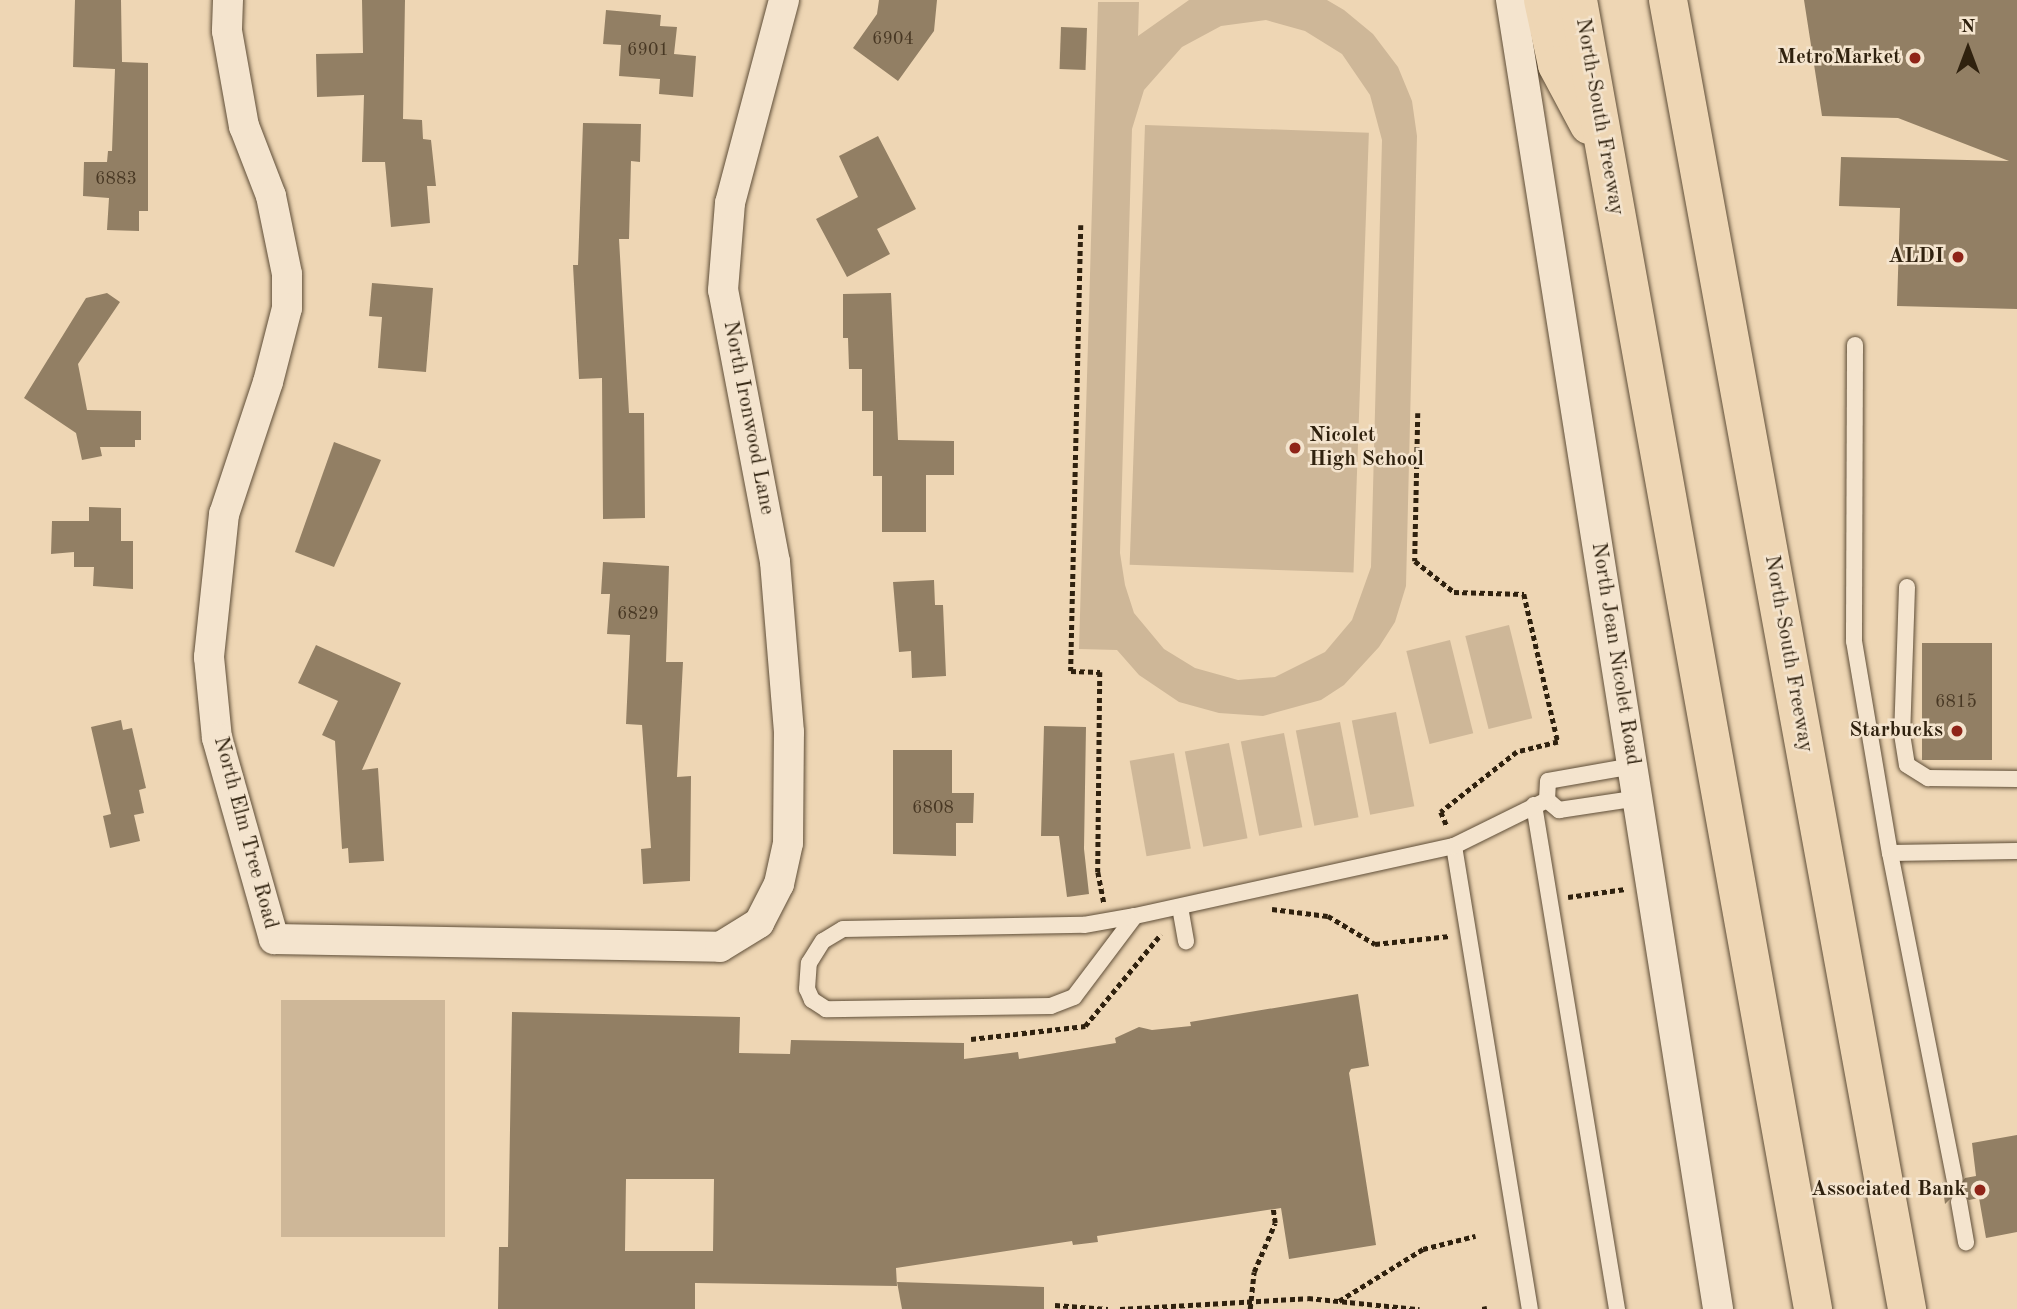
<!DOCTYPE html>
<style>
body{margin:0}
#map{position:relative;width:2017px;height:1309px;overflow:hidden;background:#eed6b4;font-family:"Old Standard TT",serif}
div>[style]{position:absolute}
.green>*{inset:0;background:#ceb798;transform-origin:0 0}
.building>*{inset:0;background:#927f64;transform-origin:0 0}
.path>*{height:4.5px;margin-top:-2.25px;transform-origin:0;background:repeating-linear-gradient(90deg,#2f210e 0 5px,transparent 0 8.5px)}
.roads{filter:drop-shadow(0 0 2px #5f4e38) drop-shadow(0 0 2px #5f4e38)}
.service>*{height:16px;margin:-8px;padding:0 8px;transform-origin:8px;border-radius:8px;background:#f4e4ce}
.minor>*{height:30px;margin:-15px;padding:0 15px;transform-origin:15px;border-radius:15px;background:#f4e4ce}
.motorway>*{height:38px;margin:-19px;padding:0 19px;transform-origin:19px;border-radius:19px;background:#eed6b4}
.dots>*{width:19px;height:19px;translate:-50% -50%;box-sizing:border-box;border:4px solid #f4e4ce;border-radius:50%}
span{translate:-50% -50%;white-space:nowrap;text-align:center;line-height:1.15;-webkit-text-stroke:5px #f4e4ce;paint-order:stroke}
.number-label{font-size:18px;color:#483824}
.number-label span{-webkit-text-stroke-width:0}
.poi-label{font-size:21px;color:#2f210e;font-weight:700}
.right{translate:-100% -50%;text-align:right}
.left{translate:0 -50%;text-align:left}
.street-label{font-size:21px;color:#2f210e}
.north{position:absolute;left:1933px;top:14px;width:70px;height:70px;-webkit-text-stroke:5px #f4e4ce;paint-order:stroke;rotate:0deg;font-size:19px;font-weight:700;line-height:28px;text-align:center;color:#2f210e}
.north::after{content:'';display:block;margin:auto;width:24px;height:32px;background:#2f210e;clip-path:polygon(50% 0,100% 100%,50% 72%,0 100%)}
</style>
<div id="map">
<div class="green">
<div style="clip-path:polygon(evenodd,1189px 0,1327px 0,1344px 10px,1373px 34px,1398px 67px,1412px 101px,1417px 136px,1406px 586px,1395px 622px,1379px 647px,1344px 685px,1321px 700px,1263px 716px,1219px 713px,1179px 702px,1139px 675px,1117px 650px,1079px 649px,1098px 2px,1139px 2px,1138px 36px,1189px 0,1266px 20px,1305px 31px,1342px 54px,1370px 95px,1382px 140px,1371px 567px,1352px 620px,1325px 652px,1275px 677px,1238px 680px,1195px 668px,1164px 649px,1134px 613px,1125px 585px,1120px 553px,1132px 129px,1144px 90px,1182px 47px,1221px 26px,1266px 20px)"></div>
<div style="left:1145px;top:125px;width:224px;height:440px;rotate:2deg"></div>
<div style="left:1509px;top:625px;width:96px;height:45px;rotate:76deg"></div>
<div style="left:1450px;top:640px;width:96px;height:45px;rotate:76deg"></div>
<div style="left:1396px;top:712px;width:96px;height:45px;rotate:79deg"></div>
<div style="left:1340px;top:722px;width:97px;height:45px;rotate:79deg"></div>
<div style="left:1284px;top:733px;width:96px;height:44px;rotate:79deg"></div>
<div style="left:1229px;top:743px;width:97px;height:45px;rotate:79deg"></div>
<div style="left:1174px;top:753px;width:97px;height:45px;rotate:80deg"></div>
<div style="left:281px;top:1000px;width:164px;height:237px"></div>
</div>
<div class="building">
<div style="clip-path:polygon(75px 0,121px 0,122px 62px,148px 63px,148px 211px,139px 211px,139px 231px,107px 230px,109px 198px,83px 196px,84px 162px,107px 162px,108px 151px,112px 151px,115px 69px,73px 67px)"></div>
<div style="clip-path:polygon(362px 0,405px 0,403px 119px,422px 120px,423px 139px,431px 140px,436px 186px,427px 186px,430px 223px,391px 227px,385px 162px,362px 162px,364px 95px,317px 97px,316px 54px,363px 53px)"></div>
<div style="clip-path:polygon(879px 0,937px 0,934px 31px,898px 81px,853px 48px,877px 14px)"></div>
<div style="clip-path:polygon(1804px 0,2017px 0,2017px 309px,1897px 306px,1900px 208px,1839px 206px,1841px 157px,2009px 161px,1898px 118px,1822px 116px)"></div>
<div style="clip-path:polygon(606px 10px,661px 15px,660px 26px,677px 27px,674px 54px,696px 56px,693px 97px,659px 94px,660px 79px,619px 76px,621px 45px,603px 44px)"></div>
<div style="left:1061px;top:27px;width:26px;height:42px;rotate:2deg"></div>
<div style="clip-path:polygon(583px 123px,641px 124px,640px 162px,631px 161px,629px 239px,619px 239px,629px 413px,644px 413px,645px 518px,603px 519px,602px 378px,579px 379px,573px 265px,578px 265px)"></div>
<div style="clip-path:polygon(878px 136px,916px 209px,877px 229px,890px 254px,847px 277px,816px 219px,858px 197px,839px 156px)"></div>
<div style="clip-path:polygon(372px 283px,433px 288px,426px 372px,378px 368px,382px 317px,369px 316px)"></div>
<div style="clip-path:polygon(107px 293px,120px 302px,78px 364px,87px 410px,141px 411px,141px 440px,135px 440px,135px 447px,100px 447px,102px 456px,82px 460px,76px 433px,24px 398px,86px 298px)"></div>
<div style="clip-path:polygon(891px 293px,898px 440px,954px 441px,954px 475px,926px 475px,926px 532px,882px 532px,882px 476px,873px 476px,873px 411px,862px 411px,862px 369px,849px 369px,848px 338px,843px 338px,843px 294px)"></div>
<div style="clip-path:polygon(334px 442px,381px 460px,334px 567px,295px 552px)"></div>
<div style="clip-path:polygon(89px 507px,121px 508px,121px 541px,133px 541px,133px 589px,93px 586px,94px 567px,74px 567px,74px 552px,51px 554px,52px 521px,89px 521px)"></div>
<div style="clip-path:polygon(603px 562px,669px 566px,666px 662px,683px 662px,677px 777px,691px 776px,690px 881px,643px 884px,641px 849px,651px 848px,642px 725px,626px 724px,630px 635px,607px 634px,610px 594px,601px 594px)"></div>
<div style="clip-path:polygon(934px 580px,935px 605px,943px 605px,946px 676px,912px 678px,911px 651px,899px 652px,893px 582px)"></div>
<div style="left:1922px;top:643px;width:70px;height:117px"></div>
<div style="clip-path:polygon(316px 645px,401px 683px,362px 770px,378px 768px,384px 861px,349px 863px,348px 848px,342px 849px,335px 741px,322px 735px,338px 701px,298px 683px)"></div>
<div style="clip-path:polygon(121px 720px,123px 730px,132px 728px,146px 788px,139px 790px,144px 813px,134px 815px,140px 841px,110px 848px,103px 816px,111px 814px,91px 727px)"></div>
<div style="clip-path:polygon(1044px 726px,1086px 727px,1084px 849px,1089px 894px,1067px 897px,1059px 836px,1041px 836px)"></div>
<div style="clip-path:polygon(893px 750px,952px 750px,952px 793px,974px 793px,973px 823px,956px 823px,956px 856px,893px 854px)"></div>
<div style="clip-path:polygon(evenodd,1358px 994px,1369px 1066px,1351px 1069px,1349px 1073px,1376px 1245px,1289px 1259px,1281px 1208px,1097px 1236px,1098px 1242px,1073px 1245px,1072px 1241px,896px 1268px,897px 1286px,695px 1283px,695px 1309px,498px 1309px,499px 1247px,508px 1247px,512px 1012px,740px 1017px,739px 1053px,790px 1054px,791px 1040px,964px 1043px,964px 1059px,1018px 1052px,1019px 1059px,1116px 1043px,1115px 1038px,1139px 1027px,1152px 1030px,1191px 1026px,1190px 1022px,1358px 994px,626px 1179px,714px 1179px,713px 1251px,625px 1251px,626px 1179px)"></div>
<div style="clip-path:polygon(2017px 1135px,2017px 1232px,1986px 1238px,1979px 1198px,1969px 1200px,1957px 1192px,1945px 1204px,1942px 1182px,1956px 1190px,1965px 1178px,1976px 1176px,1972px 1143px)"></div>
<div style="clip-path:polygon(897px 1282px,1044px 1287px,1044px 1309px,902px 1309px)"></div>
</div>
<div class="path">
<div style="left:1081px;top:225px;width:446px;rotate:91.3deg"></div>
<div style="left:1071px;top:671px;width:29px;rotate:2deg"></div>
<div style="left:1100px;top:672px;width:200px;rotate:90.6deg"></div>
<div style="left:1098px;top:872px;width:32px;rotate:79deg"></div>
<div style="left:1418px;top:413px;width:148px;rotate:91.2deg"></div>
<div style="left:1415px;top:561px;width:50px;rotate:38.5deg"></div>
<div style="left:1454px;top:592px;width:70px;rotate:1.6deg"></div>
<div style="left:1524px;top:594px;width:152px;rotate:77.1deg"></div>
<div style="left:1558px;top:742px;width:42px;rotate:166.3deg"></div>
<div style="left:1517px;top:752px;width:97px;rotate:141.7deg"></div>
<div style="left:1441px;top:812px;width:15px;rotate:67deg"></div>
<div style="left:1568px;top:897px;width:58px;rotate:-8deg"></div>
<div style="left:1272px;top:909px;width:56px;rotate:7.1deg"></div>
<div style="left:1328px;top:916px;width:55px;rotate:30.8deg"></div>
<div style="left:1375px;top:944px;width:75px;rotate:-6.1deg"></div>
<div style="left:971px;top:1039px;width:115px;rotate:-6.5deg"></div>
<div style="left:1085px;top:1026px;width:119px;rotate:-50.4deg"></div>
<div style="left:1339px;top:1301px;width:99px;rotate:-31.8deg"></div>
<div style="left:1423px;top:1249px;width:54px;rotate:-14deg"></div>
<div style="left:1055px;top:1305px;width:53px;rotate:4.3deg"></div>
<div style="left:1120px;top:1309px;width:188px;rotate:-3.3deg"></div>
<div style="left:1308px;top:1298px;width:112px;rotate:5.7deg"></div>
<div style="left:1250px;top:1309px;width:37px;rotate:-84deg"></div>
<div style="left:1254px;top:1272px;width:53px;rotate:-66.8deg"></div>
<div style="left:1275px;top:1223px;width:15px;rotate:-98deg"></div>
<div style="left:1482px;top:1309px;width:5px;rotate:-11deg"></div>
</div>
<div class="roads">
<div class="service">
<div style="left:1855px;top:345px;width:296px;rotate:90.2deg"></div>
<div style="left:1854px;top:641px;width:215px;rotate:80.4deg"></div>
<div style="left:1890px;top:853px;width:333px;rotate:78.8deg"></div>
<div style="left:1907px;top:587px;width:147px;rotate:91.9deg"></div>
<div style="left:1902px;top:734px;width:31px;rotate:81deg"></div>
<div style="left:1907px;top:765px;width:25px;rotate:32deg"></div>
<div style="left:1928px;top:778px;width:89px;rotate:0.6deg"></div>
<div style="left:1633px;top:766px;width:86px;rotate:170deg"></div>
<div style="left:1548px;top:781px;width:19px;rotate:93deg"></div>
<div style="left:1547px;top:800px;width:16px;rotate:40deg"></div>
<div style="left:1559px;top:810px;width:80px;rotate:-8.6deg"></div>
<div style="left:1534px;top:805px;width:511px;rotate:80.65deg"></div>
<div style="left:1454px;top:846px;width:469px;rotate:80.7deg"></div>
<div style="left:1890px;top:853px;width:127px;rotate:-0.9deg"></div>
<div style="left:1180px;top:907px;width:35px;rotate:80deg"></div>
<div style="left:1135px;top:916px;width:101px;rotate:127deg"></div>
<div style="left:1074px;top:997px;width:25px;rotate:159deg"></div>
<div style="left:1051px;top:1006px;width:225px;rotate:179.2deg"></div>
<div style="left:826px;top:1009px;width:17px;rotate:-147deg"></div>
<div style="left:812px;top:1000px;width:12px;rotate:-114deg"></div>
<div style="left:807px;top:989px;width:26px;rotate:-86deg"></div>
<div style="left:809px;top:963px;width:26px;rotate:-58deg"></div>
<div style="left:823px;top:941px;width:23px;rotate:-31deg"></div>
<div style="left:843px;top:929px;width:241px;rotate:-1deg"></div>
<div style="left:1084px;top:925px;width:52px;rotate:-10deg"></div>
<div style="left:1135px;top:916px;width:327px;rotate:-12.4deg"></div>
<div style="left:1454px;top:846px;width:104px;rotate:-26.3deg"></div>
<div style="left:1959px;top:1202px;width:41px;rotate:80.1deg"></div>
</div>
<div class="minor">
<div style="left:228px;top:0;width:31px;rotate:92deg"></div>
<div style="left:227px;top:31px;width:97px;rotate:79.9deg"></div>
<div style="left:244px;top:126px;width:75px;rotate:68.9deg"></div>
<div style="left:271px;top:196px;width:80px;rotate:78.4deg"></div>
<div style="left:287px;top:274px;width:34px;rotate:90deg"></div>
<div style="left:287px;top:308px;width:76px;rotate:104.4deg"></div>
<div style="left:268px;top:382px;width:139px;rotate:108.4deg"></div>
<div style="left:224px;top:514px;width:144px;rotate:96deg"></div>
<div style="left:209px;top:657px;width:81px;rotate:84.4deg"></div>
<div style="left:217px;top:738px;width:209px;rotate:74.2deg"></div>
<div style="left:274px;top:939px;width:446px;rotate:1deg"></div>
<div style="left:720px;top:947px;width:46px;rotate:-31.6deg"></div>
<div style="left:759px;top:923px;width:44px;rotate:-62.9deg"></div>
<div style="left:779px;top:884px;width:42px;rotate:-77.6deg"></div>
<div style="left:788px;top:843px;width:111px;rotate:-89.5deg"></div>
<div style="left:789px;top:732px;width:171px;rotate:-94.7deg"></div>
<div style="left:775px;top:562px;width:277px;rotate:-100.8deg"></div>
<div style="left:723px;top:290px;width:87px;rotate:-85.4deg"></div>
<div style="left:730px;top:203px;width:210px;rotate:-75.1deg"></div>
<div style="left:1511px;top:0;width:1325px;rotate:81.01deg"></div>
</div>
<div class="motorway">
<div style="left:1543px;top:0;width:66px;rotate:77.8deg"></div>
<div style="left:1557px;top:65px;width:68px;rotate:61.9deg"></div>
<div style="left:1578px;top:0;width:1330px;rotate:79.82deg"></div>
<div style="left:1668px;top:0;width:1331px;rotate:79.65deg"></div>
</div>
</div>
<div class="dots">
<div style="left:1915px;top:58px;background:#8f2418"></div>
<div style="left:1958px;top:257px;background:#8f2418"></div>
<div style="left:1295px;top:448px;background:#8f2418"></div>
<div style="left:1957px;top:731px;background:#8f2418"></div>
<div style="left:1980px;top:1190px;background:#8f2418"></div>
</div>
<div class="number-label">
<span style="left:893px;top:39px">6904</span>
<span style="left:648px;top:50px">6901</span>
<span style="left:116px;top:179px">6883</span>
<span style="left:638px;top:614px">6829</span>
<span style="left:1956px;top:702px">6815</span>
<span style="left:933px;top:808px">6808</span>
</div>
<div class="poi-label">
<span class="right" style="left:1901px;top:58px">MetroMarket</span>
<span class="right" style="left:1944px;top:257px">ALDI</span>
<span class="left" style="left:1309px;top:448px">Nicolet<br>High School</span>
<span class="right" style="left:1943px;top:731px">Starbucks</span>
<span class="right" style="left:1966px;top:1190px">Associated Bank</span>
</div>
<div class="street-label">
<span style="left:1599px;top:117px;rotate:80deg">North-South Freeway</span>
<span style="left:748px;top:418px;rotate:79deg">North Ironwood Lane</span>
<span style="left:1615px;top:654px;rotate:81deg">North Jean Nicolet Road</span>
<span style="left:1788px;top:654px;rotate:80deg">North-South Freeway</span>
<span style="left:245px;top:833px;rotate:75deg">North Elm Tree Road</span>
</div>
<div class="north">N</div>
</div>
